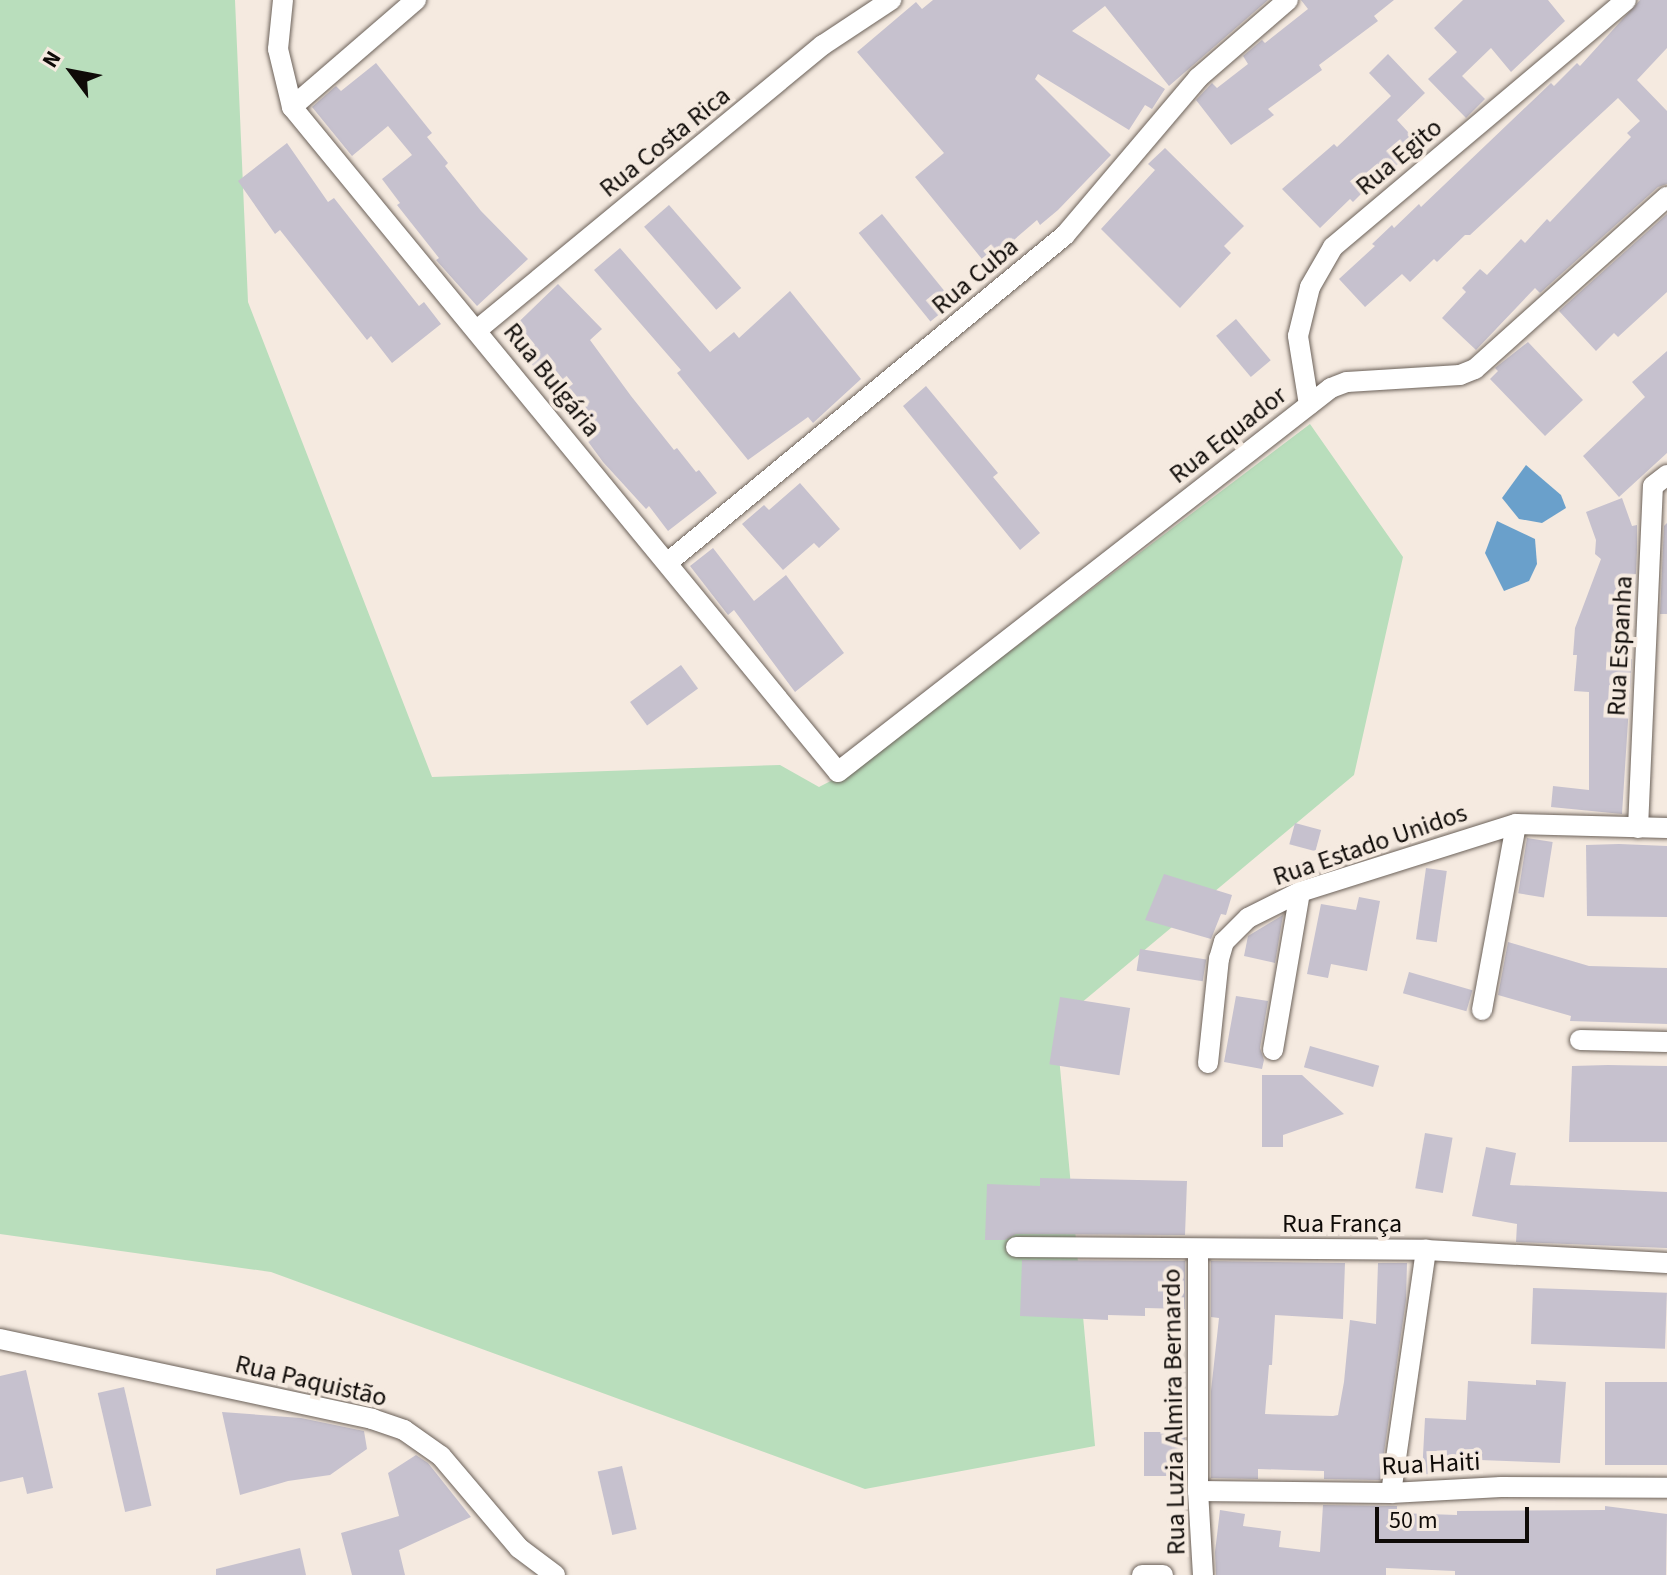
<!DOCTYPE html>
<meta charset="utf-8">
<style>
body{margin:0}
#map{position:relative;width:1667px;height:1575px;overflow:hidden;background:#f5eae0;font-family:"Source Sans 3",sans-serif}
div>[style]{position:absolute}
.green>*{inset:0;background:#b9debc}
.water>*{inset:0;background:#6aa0cb}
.building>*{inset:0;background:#c6c1ce;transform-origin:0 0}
.roads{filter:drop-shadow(0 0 2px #6b6159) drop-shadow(0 0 2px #6b6159)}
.minor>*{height:20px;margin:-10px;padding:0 10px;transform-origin:10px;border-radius:10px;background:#fff}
span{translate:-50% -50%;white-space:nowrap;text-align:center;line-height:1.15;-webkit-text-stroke:8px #f5eae0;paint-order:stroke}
.street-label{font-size:26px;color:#0f0b08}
.north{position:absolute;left:32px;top:32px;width:80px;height:80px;-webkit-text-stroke:6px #f5eae0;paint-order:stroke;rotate:302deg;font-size:22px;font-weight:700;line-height:32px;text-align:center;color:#0f0b08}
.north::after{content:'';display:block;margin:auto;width:28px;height:36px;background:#0f0b08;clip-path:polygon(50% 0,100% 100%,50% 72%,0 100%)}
.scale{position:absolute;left:1375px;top:1507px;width:154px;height:36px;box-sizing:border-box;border:4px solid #0f0b08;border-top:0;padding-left:10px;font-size:24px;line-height:28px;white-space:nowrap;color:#0f0b08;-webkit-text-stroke:6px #f5eae0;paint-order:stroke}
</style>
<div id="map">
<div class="green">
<div style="clip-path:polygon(0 0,235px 0,248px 302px,432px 777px,780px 765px,819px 787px,854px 769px,1310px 424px,1403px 557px,1354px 775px,1056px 1024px,1095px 1446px,865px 1489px,271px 1272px,0 1234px)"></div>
</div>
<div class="water">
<div style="clip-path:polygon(1526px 465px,1561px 495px,1566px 508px,1542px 523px,1519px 519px,1502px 498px)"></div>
<div style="clip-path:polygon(1497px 521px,1535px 539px,1537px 564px,1529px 581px,1504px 591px,1485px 553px)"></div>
</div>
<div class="building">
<div style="clip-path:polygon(933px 0,1268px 0,1169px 86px,1105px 6px,1072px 31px,1165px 89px,1152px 109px,1145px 105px,1129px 130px,1038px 74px,1035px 79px,1111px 155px,1058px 210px,1040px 225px,1037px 220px,986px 264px,915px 177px,944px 153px,857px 52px,916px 2px,922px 9px)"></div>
<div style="clip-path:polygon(1301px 0,1394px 0,1374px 16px,1378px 21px,1319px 65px,1322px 70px,1268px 109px,1274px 115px,1231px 145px,1196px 100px,1212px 83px,1217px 88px,1248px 64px,1243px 56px,1262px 40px,1265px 43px,1308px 9px)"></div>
<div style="clip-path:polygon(1463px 0,1548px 0,1565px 21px,1511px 72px,1491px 48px,1462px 76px,1485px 99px,1466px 118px,1428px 79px,1457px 52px,1434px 28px)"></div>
<div style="clip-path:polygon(1640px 0,1667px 0,1667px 48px,1637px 80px,1667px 111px,1667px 184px,1658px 187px,1540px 293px,1535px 288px,1476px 350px,1442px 318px,1466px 292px,1462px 288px,1480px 269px,1487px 275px,1521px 239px,1525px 243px,1547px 219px,1550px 222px,1631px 137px,1627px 133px,1640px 121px,1618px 98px,1470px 235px,1465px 235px,1437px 262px,1434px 259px,1410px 282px,1402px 274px,1365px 307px,1339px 279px,1375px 246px,1372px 244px,1392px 225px,1394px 228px,1419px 204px,1421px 207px,1551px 83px,1554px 86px,1577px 63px,1580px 66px)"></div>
<div style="clip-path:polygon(1388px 54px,1425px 93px,1397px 120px,1419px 144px,1377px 184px,1374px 181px,1353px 202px,1350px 199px,1320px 228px,1282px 189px,1334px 144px,1337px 147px,1391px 96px,1369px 73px)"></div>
<div style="clip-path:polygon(376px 63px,432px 133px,427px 137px,448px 163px,445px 166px,481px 211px,528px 259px,477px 306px,436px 260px,439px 258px,397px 205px,400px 203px,382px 179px,412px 155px,388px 126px,352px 156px,312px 107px,336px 86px,341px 91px)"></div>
<div style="clip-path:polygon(287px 143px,328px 202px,334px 198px,419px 306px,424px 302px,441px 324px,392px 363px,371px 336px,367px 340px,280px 230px,275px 234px,238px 181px)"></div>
<div style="clip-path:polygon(1165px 148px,1244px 226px,1224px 246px,1231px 253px,1180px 308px,1101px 229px,1155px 170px,1148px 164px)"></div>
<div style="left:669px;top:205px;width:110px;height:33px;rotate:49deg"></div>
<div style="left:882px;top:214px;width:114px;height:30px;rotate:51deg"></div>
<div style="clip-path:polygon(1667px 214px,1667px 292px,1618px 337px,1614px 333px,1596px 351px,1559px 311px)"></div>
<div style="clip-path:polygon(620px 248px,710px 352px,734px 332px,739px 338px,790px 291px,861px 379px,813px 423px,808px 417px,748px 460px,677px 373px,681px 370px,594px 270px)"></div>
<div style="clip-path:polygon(558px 284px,602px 329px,590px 340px,631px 396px,674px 450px,677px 448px,696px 472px,699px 470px,717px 493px,668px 531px,649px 506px,646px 509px,603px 462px,548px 387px,551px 384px,504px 336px)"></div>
<div style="left:1236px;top:319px;width:54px;height:26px;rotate:50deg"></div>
<div style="clip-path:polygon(1528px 342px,1583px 400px,1545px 436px,1490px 379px,1498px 371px,1495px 368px)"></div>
<div style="clip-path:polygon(1667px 351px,1667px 453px,1619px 497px,1583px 456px,1645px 397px,1632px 382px)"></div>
<div style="clip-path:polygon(926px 386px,998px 473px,993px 477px,1040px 533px,1020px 550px,903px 406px)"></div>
<div style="clip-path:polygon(800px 483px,840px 529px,819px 548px,814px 543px,783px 570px,742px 524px,764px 505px,769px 510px)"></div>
<div style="clip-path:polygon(1622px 498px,1632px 526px,1637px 525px,1637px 550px,1634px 614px,1632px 626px,1629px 626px,1627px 659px,1632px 659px,1622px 814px,1551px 807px,1553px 786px,1589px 790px,1589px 692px,1574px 691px,1577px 655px,1573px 655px,1575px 628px,1601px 559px,1595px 554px,1596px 540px,1586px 512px)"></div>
<div style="clip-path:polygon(1667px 523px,1667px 614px,1660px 614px,1664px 526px)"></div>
<div style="clip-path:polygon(713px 548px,754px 601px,786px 575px,844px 653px,795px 692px,734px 610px,728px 615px,690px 566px)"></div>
<div style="left:681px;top:665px;width:29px;height:63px;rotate:54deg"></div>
<div style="left:1295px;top:823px;width:27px;height:22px;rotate:15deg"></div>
<div style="left:1527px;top:838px;width:26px;height:56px;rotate:9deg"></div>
<div style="clip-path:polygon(1619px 844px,1667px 846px,1667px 917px,1587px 916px,1586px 845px)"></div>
<div style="left:1426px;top:868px;width:21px;height:72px;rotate:8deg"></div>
<div style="clip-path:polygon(1164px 874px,1232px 895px,1226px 915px,1221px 914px,1211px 939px,1145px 920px)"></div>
<div style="clip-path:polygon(1359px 897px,1380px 901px,1367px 971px,1331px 964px,1328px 978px,1307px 974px,1321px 904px,1356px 910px)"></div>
<div style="clip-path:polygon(1283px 915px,1275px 963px,1244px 956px,1248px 936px)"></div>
<div style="clip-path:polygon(1508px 942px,1589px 966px,1667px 968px,1667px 1024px,1570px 1021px,1571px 1016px,1498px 995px)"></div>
<div style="left:1140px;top:949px;width:67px;height:22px;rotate:9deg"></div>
<div style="left:1409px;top:972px;width:66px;height:22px;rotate:16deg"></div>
<div style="clip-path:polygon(1236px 996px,1268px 1001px,1260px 1048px,1264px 1060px,1262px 1069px,1224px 1062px)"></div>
<div style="left:1060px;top:997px;width:71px;height:68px;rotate:9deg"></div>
<div style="left:1310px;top:1046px;width:72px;height:22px;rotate:16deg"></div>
<div style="clip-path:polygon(1608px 1065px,1667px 1066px,1667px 1142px,1569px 1142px,1572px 1066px)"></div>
<div style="clip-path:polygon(1262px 1075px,1302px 1075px,1344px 1114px,1283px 1135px,1283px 1147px,1262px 1147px)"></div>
<div style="left:1425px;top:1133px;width:28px;height:56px;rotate:10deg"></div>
<div style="clip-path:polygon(1486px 1147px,1516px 1153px,1510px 1185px,1667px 1192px,1667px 1248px,1516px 1242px,1517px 1224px,1472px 1216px)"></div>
<div style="clip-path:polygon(1040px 1178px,1187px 1181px,1185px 1235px,1016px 1234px,1005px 1240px,985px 1240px,987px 1184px,1040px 1186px)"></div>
<div style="clip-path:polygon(1022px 1260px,1185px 1261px,1185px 1309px,1145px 1308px,1145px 1316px,1108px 1315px,1108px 1320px,1020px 1316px)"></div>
<div style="clip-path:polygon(1211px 1261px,1345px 1263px,1343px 1319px,1275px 1315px,1272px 1365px,1269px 1365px,1265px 1414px,1333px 1416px,1338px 1415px,1344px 1382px,1350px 1320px,1376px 1324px,1378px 1263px,1407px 1263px,1406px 1300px,1380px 1480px,1324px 1479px,1324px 1471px,1292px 1470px,1258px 1469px,1258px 1479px,1211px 1478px,1211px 1391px,1219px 1318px,1211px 1317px)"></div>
<div style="left:1533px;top:1288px;width:134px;height:56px;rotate:2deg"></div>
<div style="clip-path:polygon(26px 1370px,53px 1488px,27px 1494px,23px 1477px,0 1482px,0 1376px)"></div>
<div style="clip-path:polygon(1536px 1380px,1566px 1382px,1560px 1463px,1454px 1459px,1453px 1475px,1422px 1474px,1425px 1418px,1466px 1420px,1468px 1381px,1536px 1385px)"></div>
<div style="left:1605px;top:1382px;width:62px;height:83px"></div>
<div style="left:124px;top:1387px;width:122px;height:27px;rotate:77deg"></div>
<div style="clip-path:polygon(222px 1412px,301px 1418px,364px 1431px,367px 1449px,330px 1475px,288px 1481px,240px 1495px)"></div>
<div style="left:1185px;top:1432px;width:44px;height:41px;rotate:90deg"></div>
<div style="clip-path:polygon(416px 1455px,428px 1463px,471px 1517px,399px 1550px,405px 1575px,352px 1575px,341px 1533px,399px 1516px,388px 1473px)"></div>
<div style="left:622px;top:1466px;width:65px;height:25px;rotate:77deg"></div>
<div style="clip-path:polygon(1323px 1505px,1397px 1506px,1397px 1513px,1457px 1515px,1457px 1511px,1605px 1510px,1605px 1506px,1667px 1514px,1666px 1575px,1455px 1575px,1455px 1571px,1386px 1568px,1386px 1575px,1216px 1575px,1215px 1552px,1220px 1510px,1245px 1514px,1243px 1526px,1281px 1531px,1279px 1547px,1320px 1552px)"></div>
<div style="clip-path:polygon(300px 1548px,306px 1575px,216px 1575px,216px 1569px)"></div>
</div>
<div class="roads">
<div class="minor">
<div style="left:283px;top:0;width:49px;rotate:95.8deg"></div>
<div style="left:278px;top:49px;width:60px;rotate:76.4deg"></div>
<div style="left:292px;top:107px;width:860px;rotate:50.61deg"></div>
<div style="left:838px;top:772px;width:625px;rotate:-37.92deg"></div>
<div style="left:1331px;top:388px;width:17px;rotate:-21deg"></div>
<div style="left:1347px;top:382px;width:113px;rotate:-3.5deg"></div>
<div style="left:1460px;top:375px;width:16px;rotate:-22deg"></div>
<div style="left:1475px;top:369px;width:258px;rotate:-41.9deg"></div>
<div style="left:292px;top:107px;width:164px;rotate:-40.8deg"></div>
<div style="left:477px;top:330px;width:448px;rotate:-39.5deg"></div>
<div style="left:823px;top:45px;width:82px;rotate:-33.5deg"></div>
<div style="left:1309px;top:405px;width:70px;rotate:-99.1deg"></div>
<div style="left:1298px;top:336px;width:50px;rotate:-76.2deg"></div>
<div style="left:1310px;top:287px;width:46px;rotate:-60.1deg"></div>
<div style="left:1333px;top:247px;width:383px;rotate:-40.1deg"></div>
<div style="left:667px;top:563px;width:516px;rotate:-39.49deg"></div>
<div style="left:1065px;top:235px;width:206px;rotate:-49.7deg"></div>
<div style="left:1198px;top:78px;width:119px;rotate:-40.9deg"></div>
<div style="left:1638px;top:828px;width:342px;rotate:-87.5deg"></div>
<div style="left:1653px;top:486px;width:18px;rotate:-38deg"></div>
<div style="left:1482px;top:1010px;width:189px;rotate:-79.6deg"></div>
<div style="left:1580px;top:1040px;width:87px;rotate:1.3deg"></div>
<div style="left:1273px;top:1050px;width:160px;rotate:-80.3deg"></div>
<div style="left:1208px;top:1063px;width:105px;rotate:-84deg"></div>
<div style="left:1219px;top:959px;width:18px;rotate:-74deg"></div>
<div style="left:1224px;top:942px;width:34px;rotate:-45deg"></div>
<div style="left:1248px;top:918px;width:58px;rotate:-26.6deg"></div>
<div style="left:1300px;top:892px;width:226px;rotate:-17.5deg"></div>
<div style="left:1516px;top:824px;width:151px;rotate:1.5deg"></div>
<div style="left:1016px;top:1247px;width:410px;rotate:0.4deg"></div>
<div style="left:1426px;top:1250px;width:241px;rotate:3.1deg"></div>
<div style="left:1198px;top:1249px;width:242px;rotate:90deg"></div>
<div style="left:1198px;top:1491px;width:84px;rotate:86.6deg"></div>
<div style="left:0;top:1339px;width:381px;rotate:12.1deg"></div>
<div style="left:372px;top:1419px;width:34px;rotate:19deg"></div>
<div style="left:404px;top:1430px;width:45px;rotate:35.1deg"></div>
<div style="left:441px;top:1456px;width:121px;rotate:49.7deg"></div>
<div style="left:519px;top:1548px;width:45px;rotate:36.9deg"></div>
<div style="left:1198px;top:1491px;width:193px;rotate:0.6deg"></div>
<div style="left:1391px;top:1493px;width:110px;rotate:-3.1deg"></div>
<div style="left:1501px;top:1487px;width:166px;rotate:0.3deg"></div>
<div style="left:1391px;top:1493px;width:246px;rotate:-81.8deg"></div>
<div style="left:1142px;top:1575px;width:21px"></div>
</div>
</div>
<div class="street-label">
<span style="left:665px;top:142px;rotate:-39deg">Rua Costa Rica</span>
<span style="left:1399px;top:157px;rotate:-40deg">Rua Egito</span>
<span style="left:975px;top:276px;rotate:-40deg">Rua Cuba</span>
<span style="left:552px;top:380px;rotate:51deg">Rua Bulgária</span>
<span style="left:1228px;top:435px;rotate:-38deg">Rua Equador</span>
<span style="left:1620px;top:646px;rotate:-87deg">Rua Espanha</span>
<span style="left:1370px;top:845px;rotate:-19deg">Rua Estado Unidos</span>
<span style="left:1342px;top:1224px">Rua França</span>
<span style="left:311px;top:1381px;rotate:13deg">Rua Paquistão</span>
<span style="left:1174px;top:1412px;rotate:-91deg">Rua Luzia Almira Bernardo</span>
<span style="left:1431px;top:1464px;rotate:-3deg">Rua Haiti</span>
</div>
<div class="north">N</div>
<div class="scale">50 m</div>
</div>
